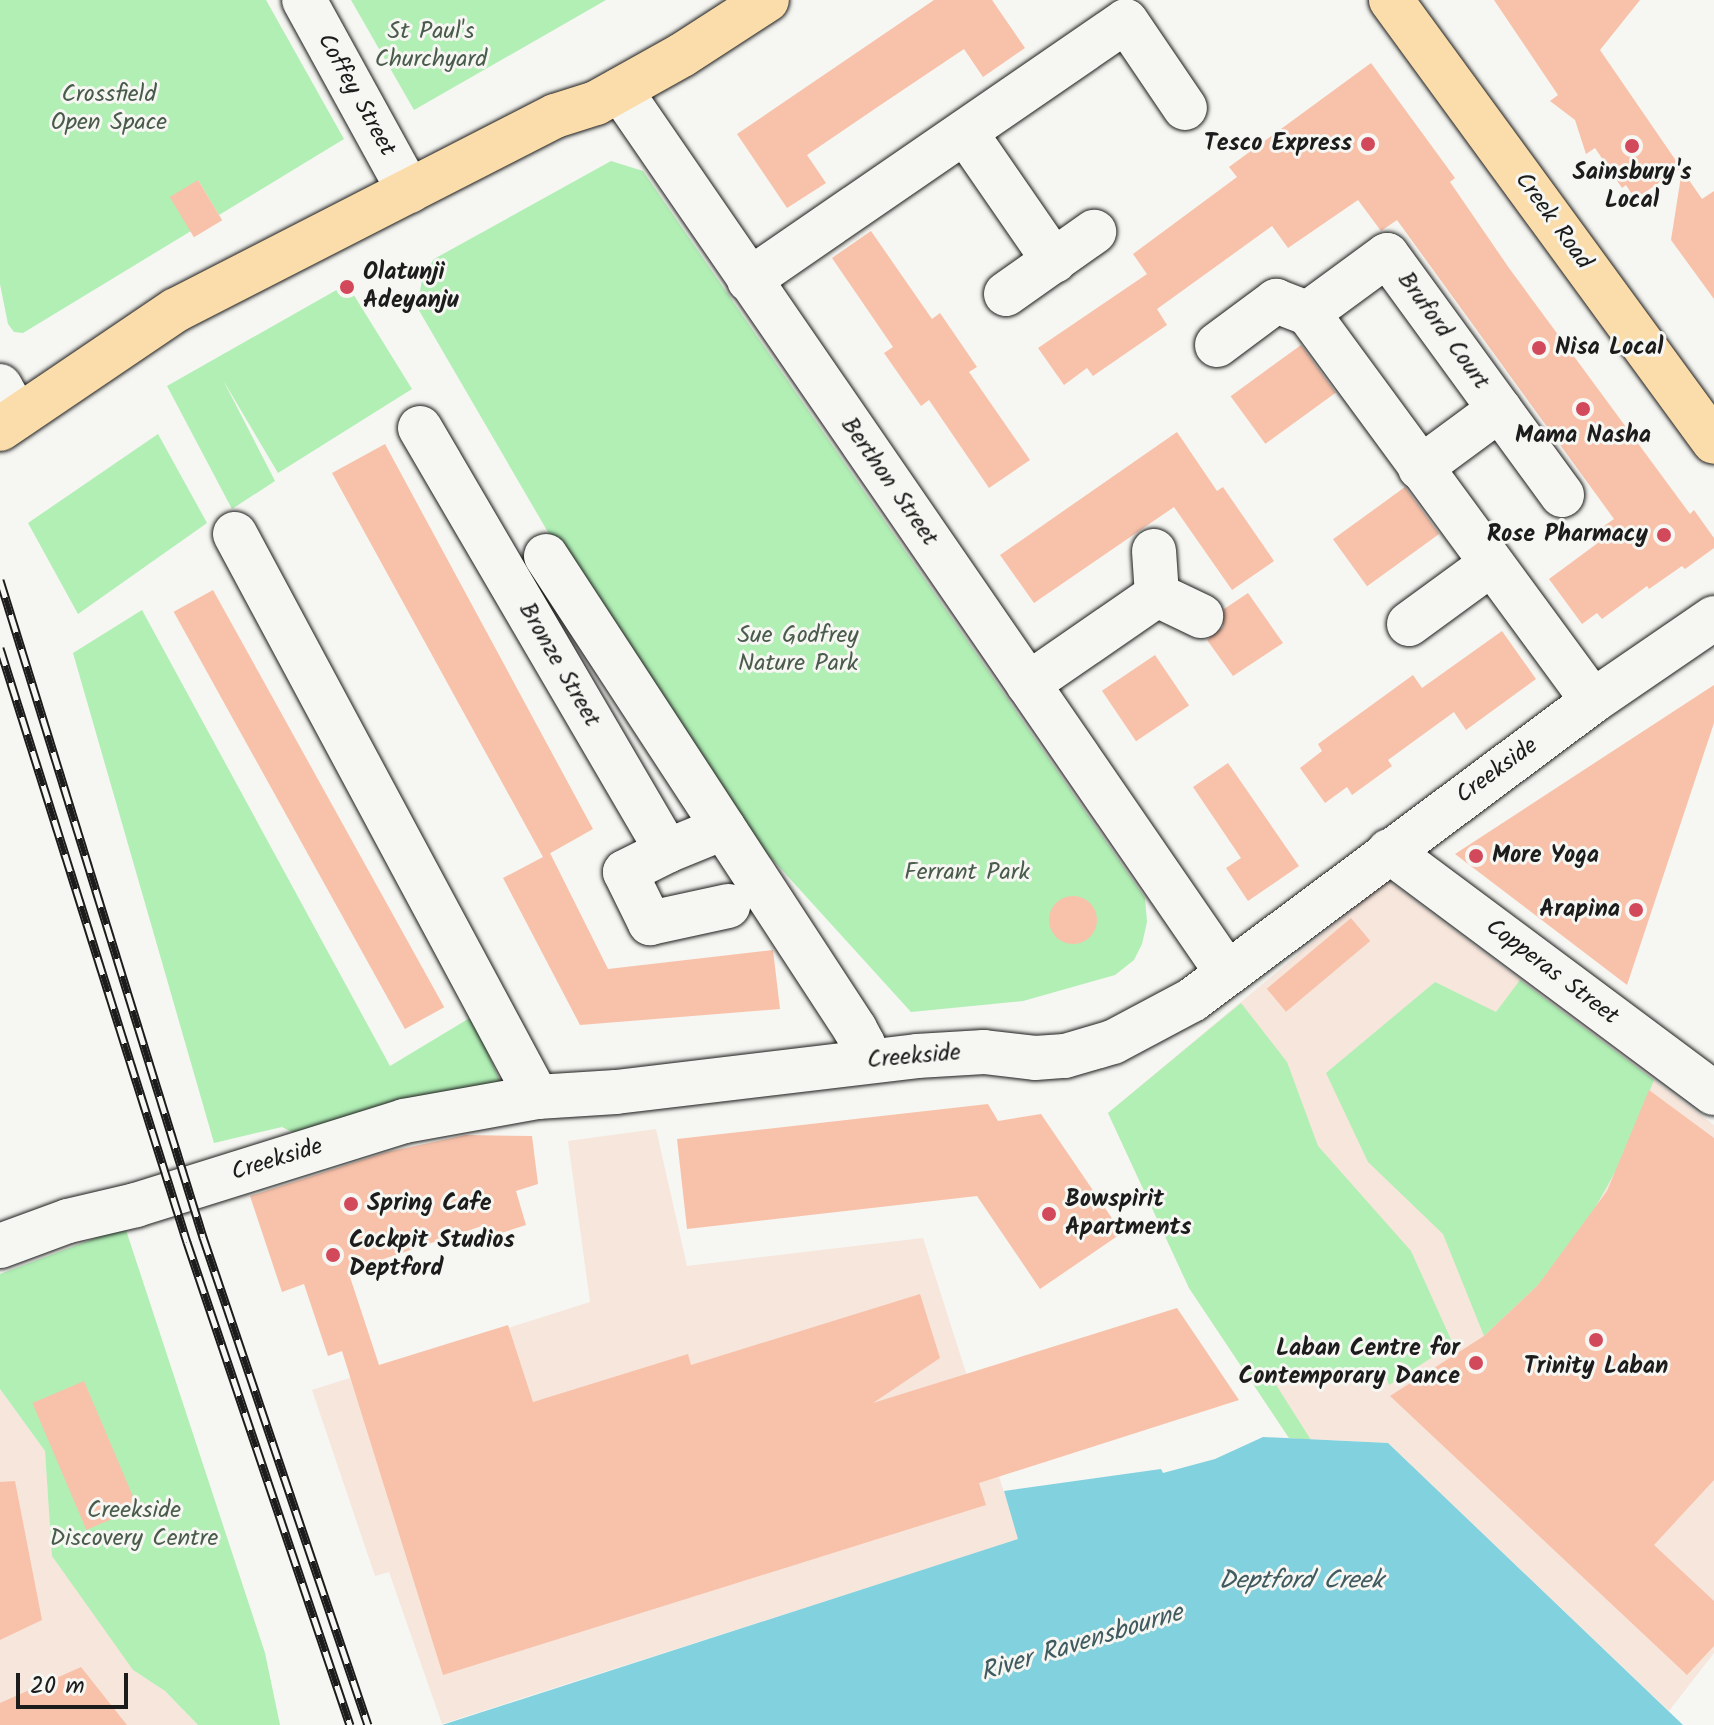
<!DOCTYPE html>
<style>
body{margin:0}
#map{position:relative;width:1714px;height:1725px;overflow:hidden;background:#f6f6f2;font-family:Kalam,sans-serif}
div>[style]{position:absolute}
.built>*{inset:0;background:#f7e6dc}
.green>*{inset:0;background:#b1efb5}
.water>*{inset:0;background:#82d1de}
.building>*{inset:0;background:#f8c2aa;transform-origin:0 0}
.round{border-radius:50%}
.roads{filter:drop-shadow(0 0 2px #1c1c1c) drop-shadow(0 0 2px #1c1c1c)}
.street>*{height:44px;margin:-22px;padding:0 22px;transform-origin:22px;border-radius:22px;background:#f6f6f2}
.primary>*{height:44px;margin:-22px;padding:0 22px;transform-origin:22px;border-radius:22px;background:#fbddab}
.rail>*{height:9px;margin-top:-4.5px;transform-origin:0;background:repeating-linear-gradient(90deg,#f6f6f2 0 18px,#1c1c1c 0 36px);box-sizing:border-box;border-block:2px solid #1c1c1c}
.dots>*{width:22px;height:22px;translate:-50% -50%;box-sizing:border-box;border:4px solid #f6f6f2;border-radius:50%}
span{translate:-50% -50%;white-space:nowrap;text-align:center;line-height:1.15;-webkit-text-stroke:6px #f6f6f2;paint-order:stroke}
.park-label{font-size:24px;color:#495b4a}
.street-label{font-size:24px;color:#1c1c1c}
.poi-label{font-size:24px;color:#1c1c1c;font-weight:700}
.right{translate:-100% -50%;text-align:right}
.left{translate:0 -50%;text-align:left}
.water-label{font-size:26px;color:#405b60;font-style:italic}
.scale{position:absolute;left:16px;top:1673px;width:112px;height:36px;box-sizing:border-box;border:4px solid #1c1c1c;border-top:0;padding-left:10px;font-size:24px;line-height:28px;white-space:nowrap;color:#1c1c1c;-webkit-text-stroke:6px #f6f6f2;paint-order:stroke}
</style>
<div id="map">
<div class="built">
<div style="clip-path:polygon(1387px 880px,1714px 1125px,1714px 1653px,1669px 1711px,1388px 1443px,1289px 1438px,1189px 1288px,1108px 1113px)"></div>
<div style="clip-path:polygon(656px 1129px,687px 1266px,923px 1238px,1019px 1539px,442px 1724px,389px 1572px,375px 1576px,312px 1390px,590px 1302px,568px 1141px)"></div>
<div style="clip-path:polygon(0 1389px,45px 1451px,48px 1491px,133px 1670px,165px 1691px,198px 1725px,0 1725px)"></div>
</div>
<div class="green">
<div style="clip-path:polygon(0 0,266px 0,344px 139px,219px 215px,198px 180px,191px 231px,23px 333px,14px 332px,8px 324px,0 284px)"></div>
<div style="clip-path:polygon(351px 0,606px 0,414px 110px)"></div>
<div style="clip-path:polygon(611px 161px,643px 171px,1145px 898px,1147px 922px,1142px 944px,1134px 960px,1115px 975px,1023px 1001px,911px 1012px,761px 847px,577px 582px,417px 307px,423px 275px,434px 259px)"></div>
<div style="clip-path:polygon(347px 284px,412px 389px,278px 473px,223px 380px,275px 481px,232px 509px,167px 386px)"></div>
<div style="clip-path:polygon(158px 434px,207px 523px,78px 614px,28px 523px)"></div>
<div style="clip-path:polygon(142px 610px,390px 1066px,473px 1016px,503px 1089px,306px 1139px,282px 1127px,214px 1143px,73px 653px)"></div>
<div style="clip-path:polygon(1520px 980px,1654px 1080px,1623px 1158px,1587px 1222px,1538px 1285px,1484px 1336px,1443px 1234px,1368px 1162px,1326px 1073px,1435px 982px,1496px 1012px)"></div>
<div style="clip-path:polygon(1241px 1003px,1287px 1062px,1318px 1146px,1411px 1251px,1453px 1344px,1389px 1385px,1384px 1370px,1273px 1380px,1311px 1440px,1289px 1438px,1189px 1288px,1108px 1113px)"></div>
<div style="clip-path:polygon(125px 1227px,265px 1653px,280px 1725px,198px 1725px,165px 1691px,133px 1670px,52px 1556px,45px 1451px,0 1389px,0 1274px)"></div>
</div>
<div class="water">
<div style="clip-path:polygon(1263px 1437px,1388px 1443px,1683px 1725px,442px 1725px,1018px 1539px,1004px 1491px,1161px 1469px,1163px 1473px,1215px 1459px)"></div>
</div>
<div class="building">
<div style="clip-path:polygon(934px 0,992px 0,1025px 48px,983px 77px,964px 49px,879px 106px,807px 155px,826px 183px,787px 208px,737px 134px)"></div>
<div style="clip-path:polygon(1494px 0,1640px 0,1600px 50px,1681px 168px,1635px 199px,1626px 185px,1622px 188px,1595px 148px,1586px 154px,1575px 120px,1550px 101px,1558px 95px)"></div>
<div style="clip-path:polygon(1371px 63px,1455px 178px,1450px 182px,1509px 268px,1690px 514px,1694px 510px,1714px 538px,1714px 548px,1685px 569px,1682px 566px,1649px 589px,1647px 586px,1602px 619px,1597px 613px,1582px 624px,1549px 579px,1610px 534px,1604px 526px,1614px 519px,1397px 220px,1381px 231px,1358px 200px,1288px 248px,1272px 226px,1157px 309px,1167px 325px,1093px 376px,1087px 368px,1064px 385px,1038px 348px,1147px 274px,1133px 254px,1237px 177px,1229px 167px)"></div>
<div style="clip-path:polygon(1682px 170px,1702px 199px,1714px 191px,1714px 299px,1671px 240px)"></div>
<div style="left:198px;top:180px;width:47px;height:33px;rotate:59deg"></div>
<div style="clip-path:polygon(871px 231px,932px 319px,940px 313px,977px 367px,969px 372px,1030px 460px,989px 488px,929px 400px,921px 406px,884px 353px,893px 347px,832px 258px)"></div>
<div style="left:1301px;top:345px;width:59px;height:87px;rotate:54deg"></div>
<div style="clip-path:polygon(1177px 432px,1217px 491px,1223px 487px,1274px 561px,1232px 590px,1174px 507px,1034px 603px,1000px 555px)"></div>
<div style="clip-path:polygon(385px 444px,593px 829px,547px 855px,550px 853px,608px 969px,773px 950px,780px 1009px,580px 1025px,503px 878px,543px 857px,332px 473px)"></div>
<div style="left:1405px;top:487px;width:58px;height:89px;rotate:54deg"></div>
<div style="left:213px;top:590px;width:477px;height:45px;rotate:61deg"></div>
<div style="clip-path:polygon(1248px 593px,1283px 643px,1233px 676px,1207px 640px,1223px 627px,1224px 609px)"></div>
<div style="clip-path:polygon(1502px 631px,1536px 679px,1466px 730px,1454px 712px,1388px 760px,1392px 766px,1352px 795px,1347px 787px,1325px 803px,1300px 768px,1322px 751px,1318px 744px,1413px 675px,1422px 688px)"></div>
<div style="left:1155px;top:655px;width:61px;height:64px;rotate:56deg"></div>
<div style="clip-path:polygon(1714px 685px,1714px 723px,1627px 985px,1455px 854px)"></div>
<div style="clip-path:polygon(1228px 763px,1299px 866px,1248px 901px,1226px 868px,1241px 858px,1193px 787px)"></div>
<div class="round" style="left:1049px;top:896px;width:48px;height:48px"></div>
<div style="left:1351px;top:918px;width:30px;height:110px;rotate:50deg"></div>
<div style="clip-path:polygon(1649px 1090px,1714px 1138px,1714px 1480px,1654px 1545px,1714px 1601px,1714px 1646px,1687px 1675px,1390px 1396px,1484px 1336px,1538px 1285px,1607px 1191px)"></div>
<div style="clip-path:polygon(988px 1104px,998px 1121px,1041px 1114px,1122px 1233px,1040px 1289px,977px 1196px,687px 1229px,677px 1139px)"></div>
<div style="clip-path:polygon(466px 1135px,532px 1136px,538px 1184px,516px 1191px,526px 1225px,486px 1238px,482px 1226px,348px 1271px,379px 1365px,508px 1325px,533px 1402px,688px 1354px,691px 1365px,920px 1294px,940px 1358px,873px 1403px,1177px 1308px,1239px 1400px,979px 1483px,986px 1505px,443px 1675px,342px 1351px,328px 1356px,304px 1284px,282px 1292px,250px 1196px,387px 1152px)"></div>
<div style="left:84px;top:1381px;width:138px;height:56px;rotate:67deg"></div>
<div style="clip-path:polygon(15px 1481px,42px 1620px,0 1640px,0 1482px)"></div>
<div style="clip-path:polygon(81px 1667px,127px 1725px,0 1725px,0 1703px)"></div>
</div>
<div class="roads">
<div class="street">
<div style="left:304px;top:0;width:218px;rotate:61.2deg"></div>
<div style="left:620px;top:90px;width:1072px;rotate:55.49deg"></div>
<div style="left:965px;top:132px;width:157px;rotate:55.4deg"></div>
<div style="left:749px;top:280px;width:457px;rotate:-34.5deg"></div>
<div style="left:1126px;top:21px;width:105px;rotate:55.9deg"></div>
<div style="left:1006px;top:294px;width:108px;rotate:-35.2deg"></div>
<div style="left:1217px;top:345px;width:74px;rotate:-36.7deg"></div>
<div style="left:1276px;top:301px;width:34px;rotate:21deg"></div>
<div style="left:0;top:386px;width:35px;rotate:61deg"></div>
<div style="left:420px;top:428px;width:490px;rotate:59.7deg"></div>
<div style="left:667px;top:851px;width:61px;rotate:-22.3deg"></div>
<div style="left:1420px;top:468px;width:99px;rotate:-36.4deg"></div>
<div style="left:1562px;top:495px;width:297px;rotate:-126.1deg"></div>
<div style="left:1387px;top:255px;width:98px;rotate:143.7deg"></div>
<div style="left:1308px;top:313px;width:481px;rotate:53.7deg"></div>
<div style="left:235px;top:534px;width:639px;rotate:61.79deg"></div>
<div style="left:1154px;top:551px;width:44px;rotate:86.1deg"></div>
<div style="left:546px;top:556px;width:565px;rotate:56.84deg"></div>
<div style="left:855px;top:1029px;width:17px;rotate:62deg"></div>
<div style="left:863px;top:1044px;width:17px;rotate:87deg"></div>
<div style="left:1157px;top:595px;width:49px;rotate:25.5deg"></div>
<div style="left:1409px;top:624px;width:100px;rotate:-36.1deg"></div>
<div style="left:1028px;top:684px;width:157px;rotate:-34.6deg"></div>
<div style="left:667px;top:851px;width:47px;rotate:153.4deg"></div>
<div style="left:625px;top:872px;width:57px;rotate:63.9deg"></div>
<div style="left:650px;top:923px;width:80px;rotate:-12.3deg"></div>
<div style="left:1389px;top:851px;width:405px;rotate:36.7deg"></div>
<div style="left:0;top:1246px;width:72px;rotate:-20.2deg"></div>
<div style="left:68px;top:1221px;width:70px;rotate:-13.2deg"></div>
<div style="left:136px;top:1205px;width:281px;rotate:-17.4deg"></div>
<div style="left:404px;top:1121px;width:135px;rotate:-10.2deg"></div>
<div style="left:537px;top:1097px;width:79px;rotate:-3.6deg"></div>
<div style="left:616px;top:1092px;width:303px;rotate:-6.8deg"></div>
<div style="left:917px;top:1056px;width:67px;rotate:-3.4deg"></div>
<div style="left:984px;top:1052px;width:51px;rotate:6.7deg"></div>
<div style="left:1035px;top:1058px;width:30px;rotate:-4deg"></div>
<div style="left:1065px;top:1056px;width:50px;rotate:-16.3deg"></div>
<div style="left:1113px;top:1042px;width:89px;rotate:-28deg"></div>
<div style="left:1192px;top:1000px;width:500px;rotate:-36.71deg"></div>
<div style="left:1593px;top:701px;width:147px;rotate:-34.4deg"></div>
</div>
<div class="primary">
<div style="left:1391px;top:0;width:547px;rotate:53.84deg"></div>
<div style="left:0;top:429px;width:212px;rotate:-34.1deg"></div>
<div style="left:176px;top:310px;width:426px;rotate:-27.1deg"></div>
<div style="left:555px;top:116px;width:43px;rotate:-17.6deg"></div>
<div style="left:596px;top:103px;width:98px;rotate:-29.2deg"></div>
<div style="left:682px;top:55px;width:101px;rotate:-32.9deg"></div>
</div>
</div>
<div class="rail">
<div style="left:0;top:580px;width:688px;rotate:72.83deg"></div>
<div style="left:203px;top:1237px;width:515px;rotate:71.32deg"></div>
<div style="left:0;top:648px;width:623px;rotate:72.53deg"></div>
<div style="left:187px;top:1242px;width:510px;rotate:71.35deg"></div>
</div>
<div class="dots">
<div style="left:1368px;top:144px;background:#d1495b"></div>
<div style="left:1632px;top:146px;background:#d1495b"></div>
<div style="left:347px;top:287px;background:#d1495b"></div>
<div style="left:1539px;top:348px;background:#d1495b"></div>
<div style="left:1583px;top:409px;background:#d1495b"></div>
<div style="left:1664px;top:535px;background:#d1495b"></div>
<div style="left:1476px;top:856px;background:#d1495b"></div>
<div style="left:1636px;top:910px;background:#d1495b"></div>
<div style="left:351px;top:1204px;background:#d1495b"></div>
<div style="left:1049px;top:1214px;background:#d1495b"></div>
<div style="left:333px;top:1255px;background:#d1495b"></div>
<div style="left:1596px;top:1340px;background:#d1495b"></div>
<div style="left:1476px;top:1363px;background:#d1495b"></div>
</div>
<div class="park-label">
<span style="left:431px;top:46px">St Paul's<br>Churchyard</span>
<span style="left:109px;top:109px">Crossfield<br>Open Space</span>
<span style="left:798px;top:650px">Sue Godfrey<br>Nature Park</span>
<span style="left:967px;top:873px">Ferrant Park</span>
<span style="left:134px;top:1525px">Creekside<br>Discovery Centre</span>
</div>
<div class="street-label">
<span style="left:356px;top:95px;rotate:61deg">Coffey Street</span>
<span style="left:1553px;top:221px;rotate:54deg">Creek Road</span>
<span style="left:1443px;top:331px;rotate:54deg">Bruford Court</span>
<span style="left:889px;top:482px;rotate:55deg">Berthon Street</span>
<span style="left:559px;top:665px;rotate:60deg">Bronze Street</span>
<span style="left:1497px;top:771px;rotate:-36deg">Creekside</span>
<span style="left:1552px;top:972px;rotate:37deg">Copperas Street</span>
<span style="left:914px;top:1057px;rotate:-5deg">Creekside</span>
<span style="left:277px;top:1160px;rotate:-17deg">Creekside</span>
</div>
<div class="poi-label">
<span class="right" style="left:1352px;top:144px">Tesco Express</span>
<span style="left:1632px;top:187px">Sainsbury's<br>Local</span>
<span class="left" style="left:363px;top:287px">Olatunji<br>Adeyanju</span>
<span class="left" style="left:1555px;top:348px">Nisa Local</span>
<span style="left:1583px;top:436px">Mama Nasha</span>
<span class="right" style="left:1648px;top:535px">Rose Pharmacy</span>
<span class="left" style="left:1492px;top:856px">More Yoga</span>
<span class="right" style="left:1620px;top:910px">Arapina</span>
<span class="left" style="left:1065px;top:1214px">Bowspirit<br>Apartments</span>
<span class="left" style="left:367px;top:1204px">Spring Cafe</span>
<span class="left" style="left:349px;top:1255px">Cockpit Studios<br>Deptford</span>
<span class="right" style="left:1460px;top:1363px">Laban Centre for<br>Contemporary Dance</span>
<span style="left:1596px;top:1367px">Trinity Laban</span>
</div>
<div class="water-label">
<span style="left:1301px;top:1582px">Deptford Creek</span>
<span style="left:1082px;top:1644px;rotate:-17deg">River Ravensbourne</span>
</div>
<div class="scale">20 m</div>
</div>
